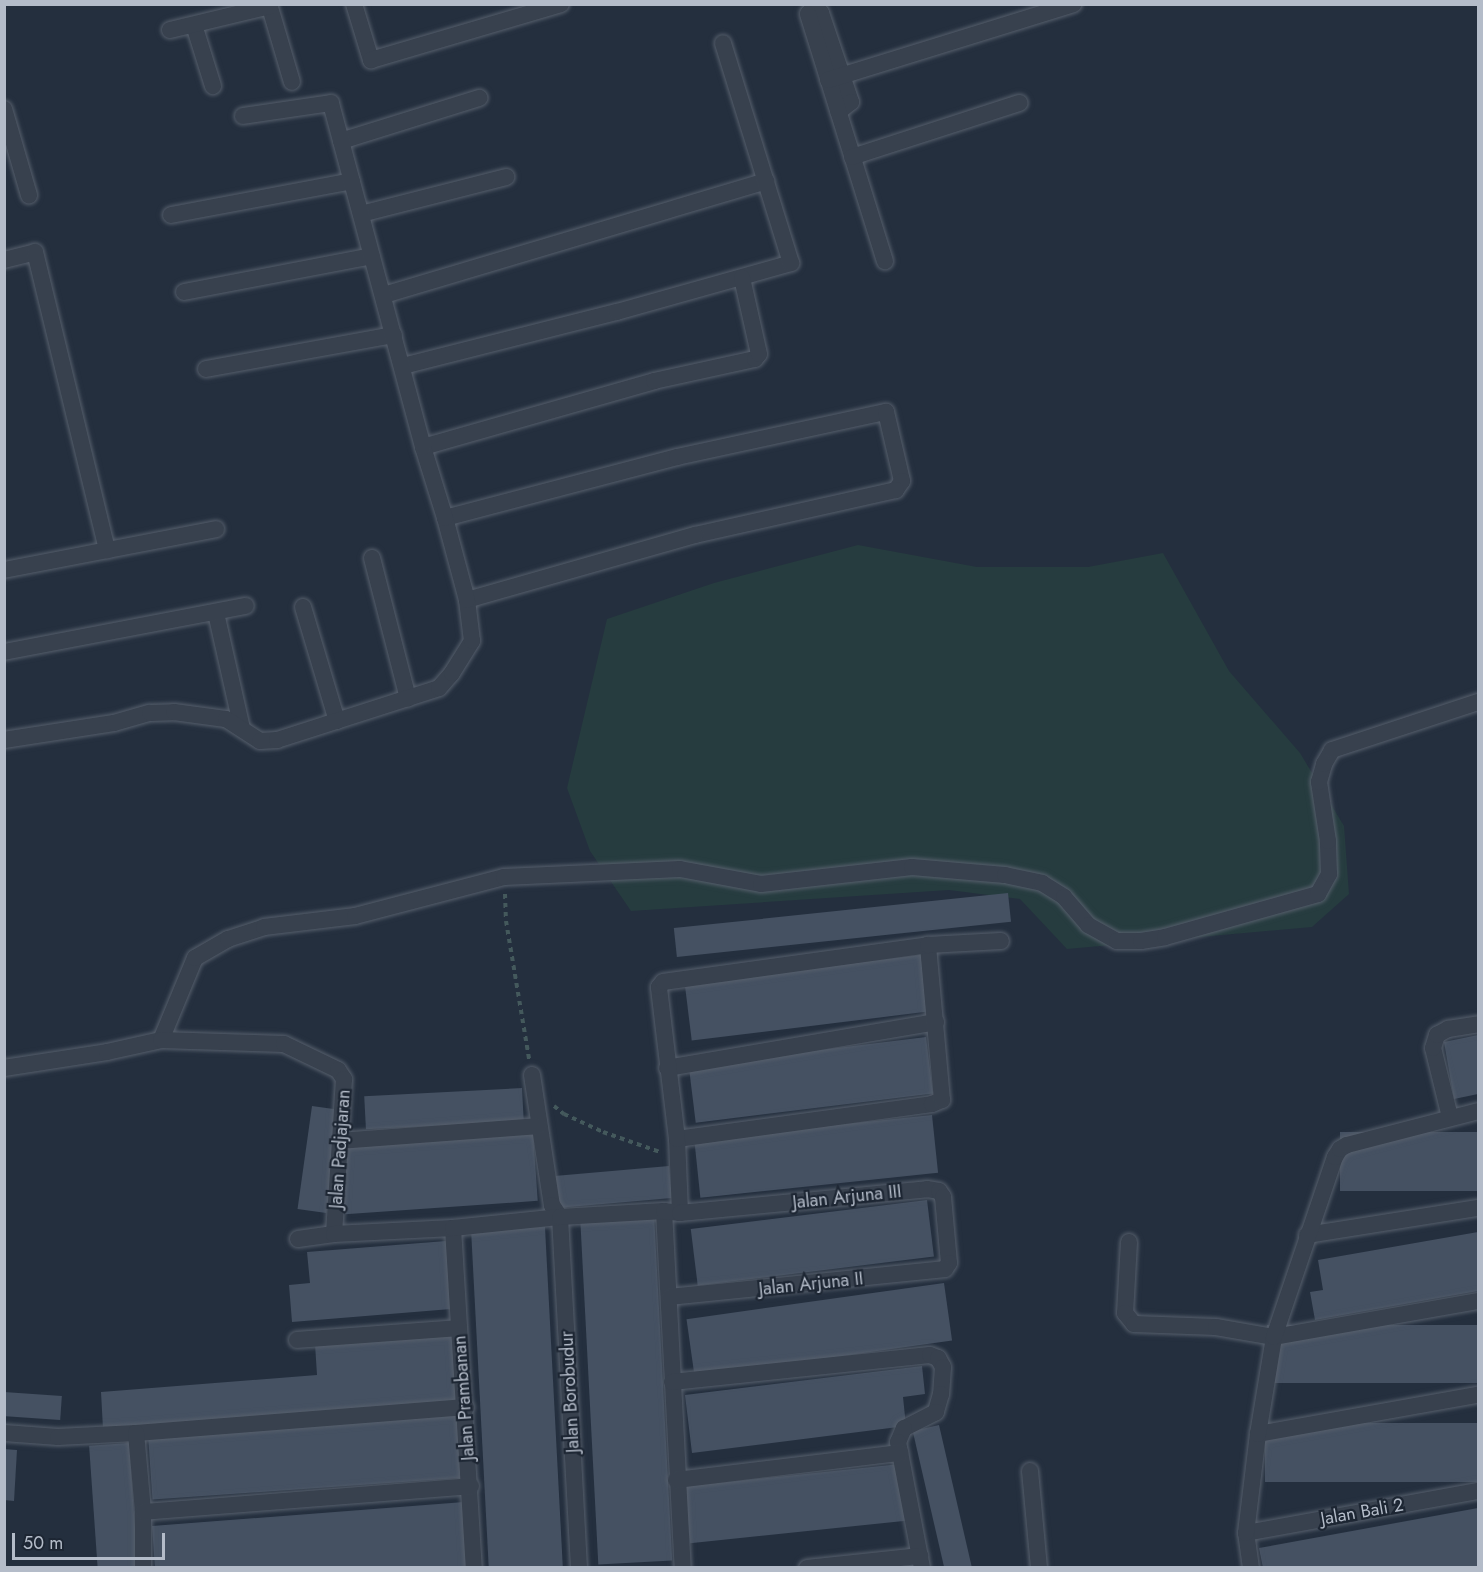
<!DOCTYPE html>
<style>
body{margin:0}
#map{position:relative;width:1483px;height:1572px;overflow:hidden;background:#242f3e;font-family:Jost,sans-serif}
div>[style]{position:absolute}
.green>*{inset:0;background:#263c3f}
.building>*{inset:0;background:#455162;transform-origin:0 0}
.path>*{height:4px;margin-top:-2px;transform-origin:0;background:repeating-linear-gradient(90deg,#44595c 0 4.5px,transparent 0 9px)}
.roads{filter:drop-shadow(0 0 2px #565f6c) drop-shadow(0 0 2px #565f6c)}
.minor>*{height:16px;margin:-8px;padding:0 8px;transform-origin:8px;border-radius:8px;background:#38414e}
span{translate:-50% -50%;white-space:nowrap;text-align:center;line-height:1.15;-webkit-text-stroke:4.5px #1d2633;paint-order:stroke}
.street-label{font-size:18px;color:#b4bcc9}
.frame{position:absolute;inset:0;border:6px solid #b4bcc9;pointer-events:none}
.scale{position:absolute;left:12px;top:1533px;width:153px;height:27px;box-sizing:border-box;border:3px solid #b4bcc9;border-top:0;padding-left:8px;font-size:18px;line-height:21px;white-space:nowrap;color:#b4bcc9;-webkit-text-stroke:4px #1d2633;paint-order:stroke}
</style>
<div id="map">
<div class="green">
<div style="clip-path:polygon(858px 545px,977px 567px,1088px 567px,1163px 553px,1229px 671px,1300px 753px,1344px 826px,1349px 894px,1312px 927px,1067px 949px,1020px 899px,949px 890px,631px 911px,590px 851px,567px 788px,607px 619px,714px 583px)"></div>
</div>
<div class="building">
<div style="left:1008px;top:893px;width:29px;height:336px;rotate:84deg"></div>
<div style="left:921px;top:955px;width:57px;height:238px;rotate:83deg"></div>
<div style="clip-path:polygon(1478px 1035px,1478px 1094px,1454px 1099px,1444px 1042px)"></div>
<div style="left:926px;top:1037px;width:57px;height:239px;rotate:83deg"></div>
<div style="left:522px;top:1088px;width:33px;height:158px;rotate:87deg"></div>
<div style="left:312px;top:1106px;width:29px;height:104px;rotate:8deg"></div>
<div style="left:932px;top:1115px;width:58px;height:239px;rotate:84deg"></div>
<div style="left:1478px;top:1132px;width:59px;height:138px;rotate:90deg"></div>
<div style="left:533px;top:1133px;width:68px;height:193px;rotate:86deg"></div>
<div style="left:669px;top:1166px;width:32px;height:115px;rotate:85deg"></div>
<div style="left:927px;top:1200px;width:57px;height:238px;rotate:83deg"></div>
<div style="left:654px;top:1213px;width:348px;height:74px;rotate:87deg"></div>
<div style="left:545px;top:1227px;width:342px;height:74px;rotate:87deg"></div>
<div style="clip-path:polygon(1478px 1232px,1478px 1291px,1315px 1320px,1310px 1292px,1323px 1290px,1318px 1260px)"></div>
<div style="clip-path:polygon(446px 1241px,451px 1309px,292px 1322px,289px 1285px,310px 1283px,307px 1252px)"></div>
<div style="left:944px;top:1283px;width:58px;height:260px;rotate:82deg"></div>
<div style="left:1478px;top:1325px;width:58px;height:211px;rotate:90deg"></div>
<div style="clip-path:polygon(453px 1333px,458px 1401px,103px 1429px,101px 1392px,317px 1375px,315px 1344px)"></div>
<div style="clip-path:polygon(922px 1366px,925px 1394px,903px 1397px,906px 1426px,692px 1453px,685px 1395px)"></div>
<div style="left:4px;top:1392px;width:58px;height:24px;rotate:4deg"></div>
<div style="left:459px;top:1410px;width:68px;height:312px;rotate:86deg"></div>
<div style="left:1478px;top:1423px;width:59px;height:213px;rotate:90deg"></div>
<div style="left:939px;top:1425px;width:147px;height:27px;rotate:77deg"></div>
<div style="left:129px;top:1443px;width:125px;height:40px;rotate:86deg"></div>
<div style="clip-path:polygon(4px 1449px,17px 1450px,14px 1501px,4px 1500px)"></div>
<div style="left:900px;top:1464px;width:57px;height:217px;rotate:84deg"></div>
<div style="clip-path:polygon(464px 1502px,468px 1568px,155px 1568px,152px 1526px)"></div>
<div style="clip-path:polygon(1478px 1508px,1478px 1568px,1263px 1568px,1259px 1548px)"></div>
</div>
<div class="path">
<div style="left:505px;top:894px;width:27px;rotate:88deg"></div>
<div style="left:506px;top:921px;width:140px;rotate:80.5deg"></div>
<div style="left:554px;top:1106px;width:13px;rotate:39deg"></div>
<div style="left:564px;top:1114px;width:43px;rotate:24.8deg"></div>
<div style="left:603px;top:1132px;width:60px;rotate:19.3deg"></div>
</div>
<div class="roads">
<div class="minor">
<div style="left:269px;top:4px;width:81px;rotate:73.6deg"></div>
<div style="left:354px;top:4px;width:59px;rotate:73.1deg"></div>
<div style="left:371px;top:60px;width:198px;rotate:-16.4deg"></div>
<div style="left:813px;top:4px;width:12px;rotate:48deg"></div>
<div style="left:821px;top:13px;width:94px;rotate:71.4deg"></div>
<div style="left:851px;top:102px;width:16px;rotate:142deg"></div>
<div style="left:817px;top:4px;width:13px;rotate:132deg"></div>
<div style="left:808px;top:14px;width:259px;rotate:72.7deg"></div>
<div style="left:194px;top:25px;width:64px;rotate:72.7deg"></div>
<div style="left:170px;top:30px;width:103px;rotate:-13.5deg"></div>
<div style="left:828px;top:80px;width:257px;rotate:-17.2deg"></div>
<div style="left:4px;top:109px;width:90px;rotate:73.8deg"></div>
<div style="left:341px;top:141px;width:145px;rotate:-17.3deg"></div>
<div style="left:852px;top:157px;width:176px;rotate:-17.9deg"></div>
<div style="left:361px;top:214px;width:150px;rotate:-14.3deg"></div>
<div style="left:171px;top:215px;width:184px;rotate:-10.6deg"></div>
<div style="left:4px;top:260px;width:32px;rotate:-14deg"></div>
<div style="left:35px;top:252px;width:307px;rotate:76.4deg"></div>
<div style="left:184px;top:292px;width:191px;rotate:-10.8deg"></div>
<div style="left:384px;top:295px;width:399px;rotate:-16.6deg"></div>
<div style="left:403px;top:366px;width:221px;rotate:-14.2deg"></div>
<div style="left:617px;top:312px;width:181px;rotate:-15.7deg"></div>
<div style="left:791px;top:263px;width:230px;rotate:-107.2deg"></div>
<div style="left:206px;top:369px;width:191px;rotate:-10.3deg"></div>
<div style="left:423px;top:447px;width:240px;rotate:-15.9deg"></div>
<div style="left:654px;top:381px;width:103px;rotate:-12.3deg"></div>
<div style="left:755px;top:359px;width:6px;rotate:-51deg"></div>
<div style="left:759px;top:354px;width:78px;rotate:-102.6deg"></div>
<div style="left:445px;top:518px;width:240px;rotate:-14.7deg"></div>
<div style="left:677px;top:457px;width:214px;rotate:-12.2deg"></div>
<div style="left:886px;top:412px;width:71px;rotate:76.9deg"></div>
<div style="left:902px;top:481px;width:11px;rotate:124deg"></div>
<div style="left:896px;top:490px;width:206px;rotate:167.4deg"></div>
<div style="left:695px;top:535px;width:237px;rotate:164.1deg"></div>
<div style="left:372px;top:558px;width:145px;rotate:75.6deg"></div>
<div style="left:4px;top:570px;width:216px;rotate:-10.9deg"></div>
<div style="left:303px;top:607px;width:119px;rotate:73.4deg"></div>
<div style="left:216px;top:613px;width:118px;rotate:77.3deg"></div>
<div style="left:4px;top:652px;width:246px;rotate:-10.8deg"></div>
<div style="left:4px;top:740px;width:111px;rotate:-8.8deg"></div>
<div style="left:114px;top:723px;width:37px;rotate:-16deg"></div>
<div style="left:150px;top:713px;width:24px;rotate:-2deg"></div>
<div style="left:174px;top:712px;width:52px;rotate:7.7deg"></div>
<div style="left:226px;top:719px;width:40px;rotate:32.9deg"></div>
<div style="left:260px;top:741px;width:17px;rotate:-3deg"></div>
<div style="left:277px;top:740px;width:170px;rotate:-17.8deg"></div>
<div style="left:439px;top:688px;width:20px;rotate:-49deg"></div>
<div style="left:452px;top:673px;width:38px;rotate:-58deg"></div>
<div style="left:472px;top:641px;width:41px;rotate:-97deg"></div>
<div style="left:467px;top:600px;width:85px;rotate:-105deg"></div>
<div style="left:445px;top:518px;width:74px;rotate:-107.2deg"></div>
<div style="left:423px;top:447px;width:356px;rotate:-105deg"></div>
<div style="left:331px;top:103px;width:89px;rotate:171.6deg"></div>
<div style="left:161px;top:1040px;width:89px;rotate:-67.5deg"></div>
<div style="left:195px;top:958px;width:38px;rotate:-30deg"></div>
<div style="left:228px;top:939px;width:38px;rotate:-18deg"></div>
<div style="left:264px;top:927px;width:92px;rotate:-6.9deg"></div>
<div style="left:355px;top:916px;width:154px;rotate:-14.7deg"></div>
<div style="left:504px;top:877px;width:176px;rotate:-2.6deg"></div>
<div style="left:680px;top:869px;width:82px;rotate:10.5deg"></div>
<div style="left:761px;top:884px;width:152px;rotate:-6.4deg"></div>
<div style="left:912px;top:867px;width:93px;rotate:4.9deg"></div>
<div style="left:1005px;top:875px;width:38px;rotate:12deg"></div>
<div style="left:1042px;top:883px;width:26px;rotate:32deg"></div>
<div style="left:1064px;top:897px;width:37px;rotate:49deg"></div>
<div style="left:1088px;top:925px;width:33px;rotate:29deg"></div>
<div style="left:1117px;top:941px;width:24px"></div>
<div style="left:1141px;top:941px;width:24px;rotate:-9deg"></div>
<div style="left:1165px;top:937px;width:159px;rotate:-15.7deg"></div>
<div style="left:1318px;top:894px;width:23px;rotate:-61deg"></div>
<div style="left:1329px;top:874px;width:33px;rotate:-92deg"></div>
<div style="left:1328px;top:841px;width:60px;rotate:-98.7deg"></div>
<div style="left:1319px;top:782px;width:19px;rotate:-74deg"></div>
<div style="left:1324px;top:764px;width:16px;rotate:-60deg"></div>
<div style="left:1332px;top:750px;width:154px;rotate:-18.2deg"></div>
<div style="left:4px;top:1068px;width:104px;rotate:-8.8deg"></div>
<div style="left:107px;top:1052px;width:55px;rotate:-12.5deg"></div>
<div style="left:161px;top:1040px;width:123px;rotate:1.9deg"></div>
<div style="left:284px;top:1044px;width:60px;rotate:25.7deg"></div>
<div style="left:338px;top:1070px;width:11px;rotate:56deg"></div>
<div style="left:344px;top:1079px;width:155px;rotate:93.7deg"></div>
<div style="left:667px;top:1068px;width:273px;rotate:-9.7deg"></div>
<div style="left:532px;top:1075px;width:132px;rotate:81.3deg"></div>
<div style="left:552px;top:1205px;width:14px;rotate:56deg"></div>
<div style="left:560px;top:1217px;width:352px;rotate:86.9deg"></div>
<div style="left:1450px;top:1117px;width:71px;rotate:-103.8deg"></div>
<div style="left:1433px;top:1048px;width:14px;rotate:-73deg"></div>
<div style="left:1437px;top:1035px;width:13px;rotate:-29deg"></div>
<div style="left:1448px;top:1029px;width:30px;rotate:-9deg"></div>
<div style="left:677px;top:1139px;width:257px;rotate:-7.8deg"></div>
<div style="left:932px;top:1104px;width:11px;rotate:-22deg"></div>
<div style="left:942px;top:1100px;width:156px;rotate:-95.2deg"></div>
<div style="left:340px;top:1141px;width:199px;rotate:-4.3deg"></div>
<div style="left:664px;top:1211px;width:358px;rotate:87deg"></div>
<div style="left:680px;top:1213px;width:74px;rotate:-92.3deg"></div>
<div style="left:677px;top:1139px;width:153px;rotate:-96.8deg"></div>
<div style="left:659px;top:987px;width:6px;rotate:-51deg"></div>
<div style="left:663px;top:982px;width:268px;rotate:-7.9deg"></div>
<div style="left:928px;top:945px;width:73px;rotate:-3.1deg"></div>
<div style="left:453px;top:1228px;width:341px;rotate:86.5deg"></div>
<div style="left:1307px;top:1235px;width:173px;rotate:-9deg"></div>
<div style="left:298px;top:1239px;width:36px;rotate:-8deg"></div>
<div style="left:334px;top:1234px;width:119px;rotate:-2.9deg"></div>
<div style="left:453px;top:1228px;width:108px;rotate:-5.9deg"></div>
<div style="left:560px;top:1217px;width:104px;rotate:-3.3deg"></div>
<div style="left:664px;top:1211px;width:16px;rotate:7deg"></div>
<div style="left:680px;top:1213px;width:248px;rotate:-5.5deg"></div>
<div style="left:927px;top:1189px;width:12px;rotate:9deg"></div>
<div style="left:939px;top:1191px;width:7px;rotate:56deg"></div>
<div style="left:943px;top:1197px;width:66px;rotate:84.8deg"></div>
<div style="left:949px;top:1263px;width:7px;rotate:124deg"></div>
<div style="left:945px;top:1269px;width:277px;rotate:174.2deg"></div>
<div style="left:1129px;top:1242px;width:71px;rotate:93.2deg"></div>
<div style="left:1125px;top:1313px;width:14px;rotate:51deg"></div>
<div style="left:1134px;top:1324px;width:82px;rotate:2.1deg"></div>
<div style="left:1216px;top:1327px;width:59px;rotate:9.8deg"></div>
<div style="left:1274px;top:1337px;width:207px;rotate:-10deg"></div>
<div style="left:297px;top:1340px;width:162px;rotate:-4.2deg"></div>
<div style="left:672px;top:1382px;width:259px;rotate:-6deg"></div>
<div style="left:930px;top:1355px;width:9px;rotate:21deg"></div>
<div style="left:938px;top:1358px;width:10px;rotate:61deg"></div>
<div style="left:943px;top:1367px;width:27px;rotate:94deg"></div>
<div style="left:941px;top:1394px;width:19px;rotate:106deg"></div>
<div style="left:936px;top:1412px;width:36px;rotate:153deg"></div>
<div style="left:904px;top:1428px;width:15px;rotate:113deg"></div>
<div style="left:898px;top:1442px;width:128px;rotate:79.2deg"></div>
<div style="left:4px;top:1433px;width:54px;rotate:4.2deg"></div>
<div style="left:58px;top:1437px;width:78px;rotate:-2.9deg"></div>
<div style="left:136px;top:1433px;width:331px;rotate:-4.5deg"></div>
<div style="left:136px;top:1433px;width:79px;rotate:84.9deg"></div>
<div style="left:143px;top:1512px;width:56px;rotate:90deg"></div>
<div style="left:1258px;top:1434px;width:223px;rotate:-10.1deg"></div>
<div style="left:1030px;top:1471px;width:97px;rotate:84.7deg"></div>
<div style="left:676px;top:1480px;width:226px;rotate:-6.9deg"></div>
<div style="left:143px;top:1512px;width:329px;rotate:-4.5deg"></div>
<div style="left:1246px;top:1533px;width:236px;rotate:-10.3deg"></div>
<div style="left:807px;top:1568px;width:114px;rotate:-6.1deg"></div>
<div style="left:1251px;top:1568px;width:35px;rotate:-98deg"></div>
<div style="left:1246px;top:1533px;width:100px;rotate:-83.1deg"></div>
<div style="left:1258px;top:1434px;width:98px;rotate:-80.6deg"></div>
<div style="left:1274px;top:1337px;width:190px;rotate:-71.3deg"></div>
<div style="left:1335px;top:1157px;width:9px;rotate:-58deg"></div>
<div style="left:1340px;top:1149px;width:8px;rotate:-30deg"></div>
<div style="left:1347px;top:1145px;width:135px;rotate:-14.5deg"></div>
</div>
</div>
<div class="street-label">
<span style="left:340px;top:1149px;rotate:-86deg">Jalan Padjajaran</span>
<span style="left:847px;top:1197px;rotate:-6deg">Jalan Arjuna III</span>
<span style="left:811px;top:1284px;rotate:-6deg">Jalan Arjuna II</span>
<span style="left:570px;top:1392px;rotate:-93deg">Jalan Borobudur</span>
<span style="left:464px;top:1398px;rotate:-94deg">Jalan Prambanan</span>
<span style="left:1362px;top:1512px;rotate:-10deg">Jalan Bali 2</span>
</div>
<div class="frame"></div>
<div class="scale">50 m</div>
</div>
